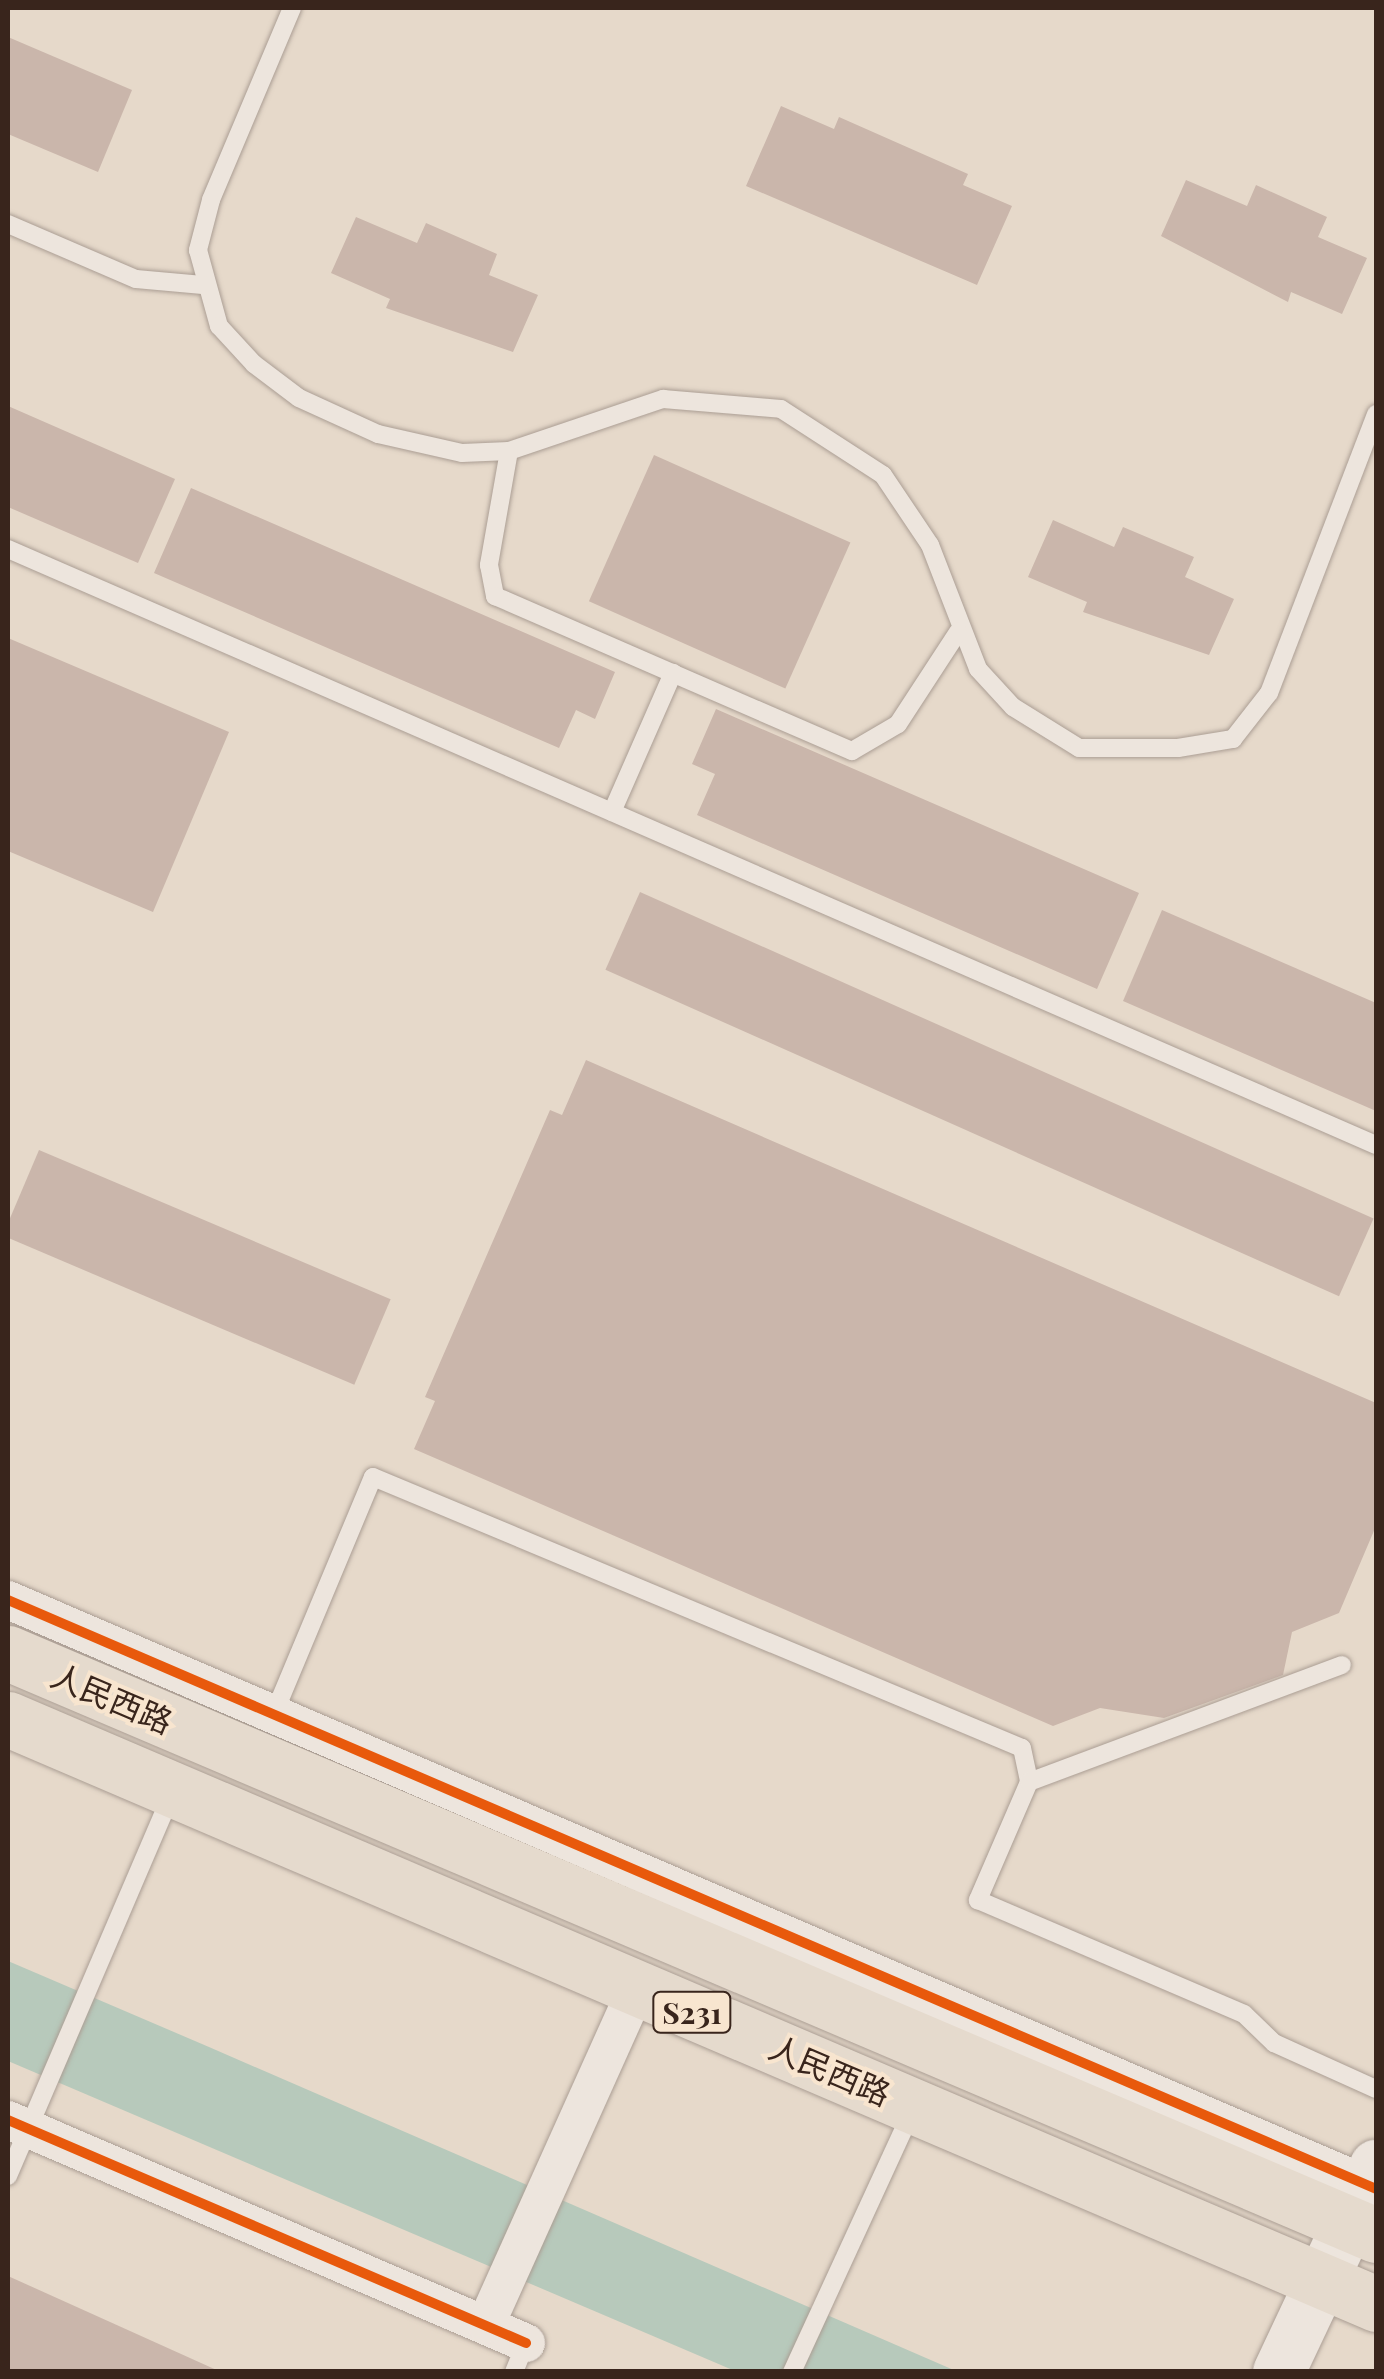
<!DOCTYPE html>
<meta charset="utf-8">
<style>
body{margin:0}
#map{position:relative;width:1384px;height:2379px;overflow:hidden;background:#e6d9ca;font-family:"Playfair Display","Noto Sans SC",serif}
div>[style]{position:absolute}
.water>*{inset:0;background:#b7c9bb}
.building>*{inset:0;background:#cab6ab;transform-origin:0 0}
.roads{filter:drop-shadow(0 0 2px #ab9e94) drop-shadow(0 0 2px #ab9e94)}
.lane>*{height:18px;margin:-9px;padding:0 9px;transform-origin:9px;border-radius:9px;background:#ede5dd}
.street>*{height:38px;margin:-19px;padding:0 19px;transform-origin:19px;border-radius:19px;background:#ede5dd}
.secondary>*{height:52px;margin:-26px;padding:0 26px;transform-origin:26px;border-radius:26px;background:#ede5dd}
.primary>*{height:55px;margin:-27.5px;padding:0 27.5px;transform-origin:27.5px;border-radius:27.5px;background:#e5dacd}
.cycleway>*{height:10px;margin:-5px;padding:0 5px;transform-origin:5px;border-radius:5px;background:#e8590c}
span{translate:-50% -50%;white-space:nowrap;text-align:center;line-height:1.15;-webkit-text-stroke:8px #f8e5cf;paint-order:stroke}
.shield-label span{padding:2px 8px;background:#f8e5cf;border:2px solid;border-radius:8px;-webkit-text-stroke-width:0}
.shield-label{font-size:30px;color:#39251c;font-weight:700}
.street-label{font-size:32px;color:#39251c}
.frame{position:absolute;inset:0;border:10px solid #39251c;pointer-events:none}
</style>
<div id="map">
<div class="water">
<div style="clip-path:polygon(8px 1961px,209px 2047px,956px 2371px,735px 2371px,8px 2061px)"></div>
</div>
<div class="building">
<div style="clip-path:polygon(8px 37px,132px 90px,98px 172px,8px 134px)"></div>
<div style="clip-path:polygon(781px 106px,834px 129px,839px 117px,968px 174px,963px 185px,1012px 206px,977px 285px,746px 186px)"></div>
<div style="clip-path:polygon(1186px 180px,1247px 206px,1256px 185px,1327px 217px,1318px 237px,1367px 258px,1342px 314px,1291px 292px,1288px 302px,1161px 236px)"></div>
<div style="clip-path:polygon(356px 217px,417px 243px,426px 223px,497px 254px,489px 275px,538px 295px,513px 352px,386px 308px,390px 299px,331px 273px)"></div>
<div style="clip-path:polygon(8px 406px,175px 479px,138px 563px,8px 507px)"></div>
<div style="left:654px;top:455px;width:215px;height:160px;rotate:24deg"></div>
<div style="clip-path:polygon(191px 488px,615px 672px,595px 719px,576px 710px,559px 748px,154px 573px)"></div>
<div style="clip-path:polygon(1053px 520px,1114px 547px,1123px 527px,1194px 557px,1185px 577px,1234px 599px,1209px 655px,1083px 612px,1087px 602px,1028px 577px)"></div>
<div style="clip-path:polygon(8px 638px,229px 732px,153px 912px,8px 851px)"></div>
<div style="clip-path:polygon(716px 709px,1139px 893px,1097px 989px,697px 815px,715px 774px,692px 764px)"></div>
<div style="left:640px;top:892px;width:803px;height:85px;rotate:24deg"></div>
<div style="clip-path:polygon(1162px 910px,1376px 1003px,1376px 1111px,1123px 1001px)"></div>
<div style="clip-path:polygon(586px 1060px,1376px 1403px,1376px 1526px,1339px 1613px,1292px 1632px,1283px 1675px,1164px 1718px,1100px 1708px,1053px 1726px,414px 1449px,435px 1401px,425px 1397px,550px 1110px,562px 1115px)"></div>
<div style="left:39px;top:1150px;width:382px;height:93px;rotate:23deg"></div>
<div style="clip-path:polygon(8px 2276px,221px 2372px,8px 2372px)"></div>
</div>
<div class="roads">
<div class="lane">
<div style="left:292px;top:8px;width:208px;rotate:112.9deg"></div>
<div style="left:211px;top:200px;width:52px;rotate:104.6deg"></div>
<div style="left:198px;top:250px;width:79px;rotate:74.6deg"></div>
<div style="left:219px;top:326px;width:52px;rotate:47.4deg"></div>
<div style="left:254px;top:364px;width:56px;rotate:37.1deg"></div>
<div style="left:299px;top:398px;width:87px;rotate:24.5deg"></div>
<div style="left:378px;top:434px;width:86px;rotate:12.7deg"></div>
<div style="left:462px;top:453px;width:47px;rotate:-2.4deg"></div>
<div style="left:509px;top:451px;width:163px;rotate:-18.7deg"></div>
<div style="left:663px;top:399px;width:118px;rotate:4.8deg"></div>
<div style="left:781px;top:409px;width:121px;rotate:32.9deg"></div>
<div style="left:883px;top:475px;width:84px;rotate:56.1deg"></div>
<div style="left:930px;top:545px;width:133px;rotate:68.8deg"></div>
<div style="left:978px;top:669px;width:52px;rotate:47.4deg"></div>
<div style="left:1013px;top:707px;width:78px;rotate:31.8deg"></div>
<div style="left:1079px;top:748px;width:99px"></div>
<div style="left:1178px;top:748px;width:56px;rotate:-9.3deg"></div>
<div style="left:1233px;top:739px;width:58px;rotate:-52deg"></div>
<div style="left:1269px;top:693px;width:299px;rotate:-69deg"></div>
<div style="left:8px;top:224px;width:139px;rotate:23.3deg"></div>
<div style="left:136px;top:279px;width:67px;rotate:5.1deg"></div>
<div style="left:509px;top:451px;width:116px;rotate:100deg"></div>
<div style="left:489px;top:565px;width:32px;rotate:79deg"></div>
<div style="left:495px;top:596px;width:389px;rotate:23.5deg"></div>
<div style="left:852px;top:751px;width:53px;rotate:-30.4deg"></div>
<div style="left:898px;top:724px;width:110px;rotate:-56.9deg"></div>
<div style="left:8px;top:549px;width:1492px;rotate:23.54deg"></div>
<div style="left:612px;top:812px;width:152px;rotate:-66.3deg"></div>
<div style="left:273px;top:1716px;width:259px;rotate:-67.3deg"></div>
<div style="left:373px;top:1477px;width:703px;rotate:22.66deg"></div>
<div style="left:1022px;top:1748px;width:35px;rotate:78deg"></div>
<div style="left:1029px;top:1782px;width:129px;rotate:113.4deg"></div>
<div style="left:978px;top:1900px;width:289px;rotate:23.2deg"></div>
<div style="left:1244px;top:2014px;width:42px;rotate:44deg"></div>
<div style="left:1274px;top:2043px;width:112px;rotate:24.3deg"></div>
<div style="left:1029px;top:1782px;width:334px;rotate:-20.5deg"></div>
<div style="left:8px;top:2176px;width:414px;rotate:-66.8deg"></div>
<div style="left:514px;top:2372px;width:31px;rotate:-68deg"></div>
<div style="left:792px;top:2372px;width:285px;rotate:-65.3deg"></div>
</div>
<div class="street">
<div style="left:8px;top:1600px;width:1489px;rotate:23.29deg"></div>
<div style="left:8px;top:2120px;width:564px;rotate:23.29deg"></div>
<div style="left:486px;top:2324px;width:368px;rotate:-65.8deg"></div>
</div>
<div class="secondary">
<div style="left:1279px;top:2372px;width:228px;rotate:-64.8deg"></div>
</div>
<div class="primary">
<div style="left:8px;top:1653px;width:1487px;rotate:23.05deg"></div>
<div style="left:8px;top:1719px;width:1488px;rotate:23.15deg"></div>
</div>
</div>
<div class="cycleway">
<div style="left:8px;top:1600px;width:1489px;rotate:23.29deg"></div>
<div style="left:8px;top:2120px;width:564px;rotate:23.29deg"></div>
</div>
<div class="shield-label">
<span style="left:692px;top:2012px">S231</span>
</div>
<div class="street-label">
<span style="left:112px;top:1698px;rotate:23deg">人民西路</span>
<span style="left:830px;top:2070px;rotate:23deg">人民西路</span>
</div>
<div class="frame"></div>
</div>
